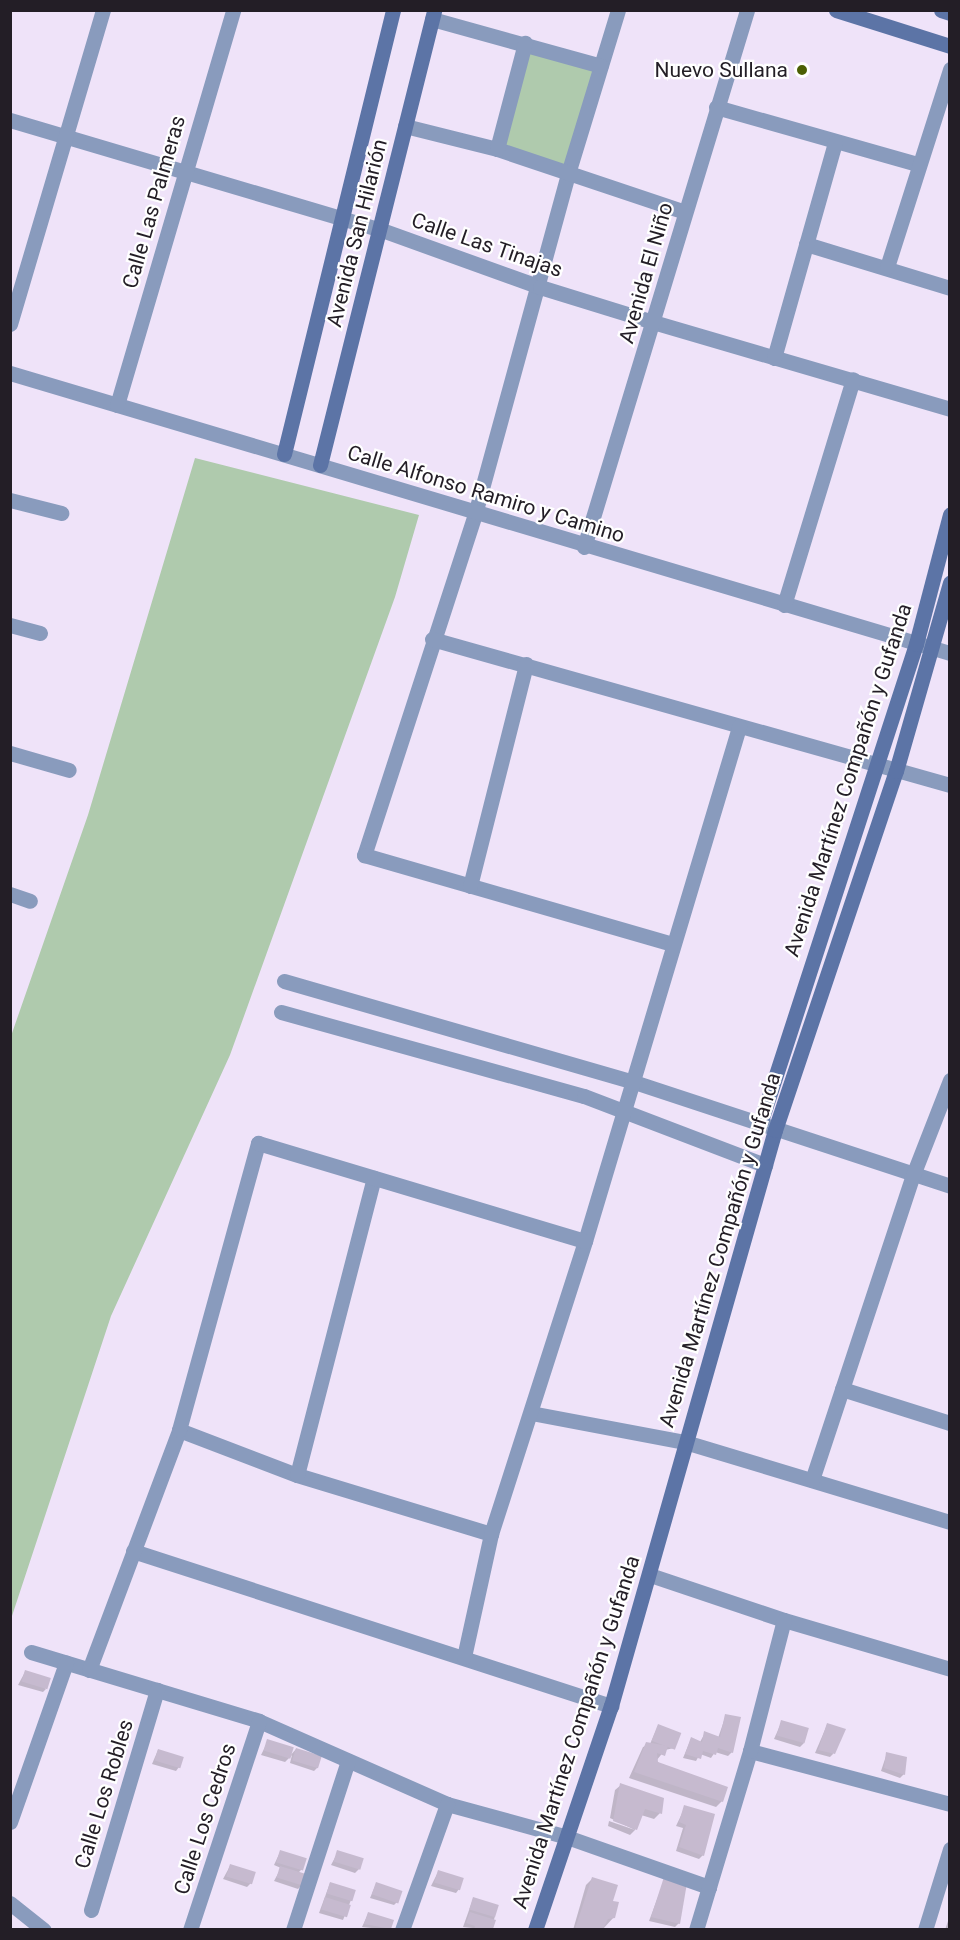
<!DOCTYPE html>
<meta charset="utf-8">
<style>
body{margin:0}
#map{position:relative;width:960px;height:1940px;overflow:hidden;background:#efe3f9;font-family:Roboto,sans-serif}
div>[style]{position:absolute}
.green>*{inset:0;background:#afcaad;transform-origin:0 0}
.shadow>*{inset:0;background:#0003}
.building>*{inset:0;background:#c6bacf;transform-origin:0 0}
.street>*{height:15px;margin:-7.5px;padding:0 7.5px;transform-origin:7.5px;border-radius:7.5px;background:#899bbd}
.secondary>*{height:15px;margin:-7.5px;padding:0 7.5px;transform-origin:7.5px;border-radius:7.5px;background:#5c74a6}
.dots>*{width:16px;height:16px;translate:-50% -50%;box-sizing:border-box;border:3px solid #fff;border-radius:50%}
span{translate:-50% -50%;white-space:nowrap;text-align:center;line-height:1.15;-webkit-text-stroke:4.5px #fff;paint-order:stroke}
.poi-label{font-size:21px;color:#231e26}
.right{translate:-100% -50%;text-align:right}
.street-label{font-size:21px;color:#231e26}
.frame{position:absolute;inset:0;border:12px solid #231e26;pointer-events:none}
</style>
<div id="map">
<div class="green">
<div style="left:525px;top:43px;width:79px;height:110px;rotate:17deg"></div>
<div style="clip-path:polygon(195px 458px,419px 515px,395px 597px,230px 1055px,111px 1316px,11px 1619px,11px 1036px,88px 815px)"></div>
</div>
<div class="shadow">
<div style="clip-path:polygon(25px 1672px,46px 1689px,43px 1692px,18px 1685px)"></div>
<div style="clip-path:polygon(726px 1715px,732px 1752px,728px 1756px,715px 1752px,711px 1758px,700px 1754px,696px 1761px,683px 1758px,691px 1739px,700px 1742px,705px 1733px,718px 1738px)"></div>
<div style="clip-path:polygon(782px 1721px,804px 1743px,800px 1747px,774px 1739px)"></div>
<div style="clip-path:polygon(827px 1725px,833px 1754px,830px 1757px,815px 1753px)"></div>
<div style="clip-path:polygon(658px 1726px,679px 1734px,674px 1748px,665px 1750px,656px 1761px,722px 1801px,716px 1807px,629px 1778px,643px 1747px,650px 1744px)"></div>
<div style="clip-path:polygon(268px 1741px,290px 1756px,296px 1749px,318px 1767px,314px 1771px,290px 1763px,292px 1755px,285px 1762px,261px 1755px)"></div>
<div style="clip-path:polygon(158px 1750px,179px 1767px,176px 1771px,152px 1764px)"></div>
<div style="clip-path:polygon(887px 1753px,904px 1774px,900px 1778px,881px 1771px)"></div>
<div style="clip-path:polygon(621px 1785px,660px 1813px,654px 1819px,641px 1815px,635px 1830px,610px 1818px,615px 1790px)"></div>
<div style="clip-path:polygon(685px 1807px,703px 1855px,699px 1859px,676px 1851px,683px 1828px,676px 1826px)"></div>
<div style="clip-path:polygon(609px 1821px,635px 1830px,630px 1835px,608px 1826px)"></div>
<div style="clip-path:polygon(280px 1852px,302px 1869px,298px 1873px,302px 1885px,298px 1889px,274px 1881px,281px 1868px,274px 1865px)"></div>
<div style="clip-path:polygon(338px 1852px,359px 1869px,355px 1873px,331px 1865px)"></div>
<div style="clip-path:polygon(230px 1866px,251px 1883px,247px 1887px,223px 1879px)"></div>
<div style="clip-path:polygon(438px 1872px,459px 1889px,456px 1893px,431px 1886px)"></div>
<div style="clip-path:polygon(665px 1878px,679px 1923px,675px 1927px,649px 1921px)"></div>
<div style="clip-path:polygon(592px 1879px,612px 1902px,614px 1917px,602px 1930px,573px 1930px,586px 1885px)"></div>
<div style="clip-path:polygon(330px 1883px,351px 1900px,343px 1920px,319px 1913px)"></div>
<div style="clip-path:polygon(376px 1884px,398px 1901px,394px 1905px,370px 1898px)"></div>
<div style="clip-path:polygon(473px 1899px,495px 1916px,491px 1930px,463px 1927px)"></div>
<div style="clip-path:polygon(368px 1914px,392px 1921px,390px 1930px,362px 1927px)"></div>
<div style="clip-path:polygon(950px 1915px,950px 1930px,945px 1930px)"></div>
</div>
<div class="building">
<div style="left:25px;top:1670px;width:27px;height:12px;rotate:17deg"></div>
<div style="clip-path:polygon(725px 1714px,741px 1717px,733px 1753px,718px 1748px,716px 1755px,703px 1751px,701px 1759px,685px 1754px,691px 1737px,702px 1742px,704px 1731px,720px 1737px)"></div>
<div style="left:781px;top:1720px;width:29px;height:16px;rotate:16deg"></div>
<div style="clip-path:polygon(827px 1723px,846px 1729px,835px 1754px,818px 1750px)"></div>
<div style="left:658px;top:1724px;width:25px;height:18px;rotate:21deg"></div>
<div style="left:267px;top:1739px;width:28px;height:12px;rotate:17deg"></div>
<div style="clip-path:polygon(646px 1742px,668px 1746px,665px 1756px,657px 1753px,658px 1762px,728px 1787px,723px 1802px,634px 1772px)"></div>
<div style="left:296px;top:1748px;width:27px;height:13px;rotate:17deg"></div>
<div style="left:158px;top:1749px;width:27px;height:12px;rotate:17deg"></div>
<div style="clip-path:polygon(886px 1752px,907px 1757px,905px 1775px,884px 1768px)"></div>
<div style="clip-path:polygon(620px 1783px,664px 1798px,662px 1814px,645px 1809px,637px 1830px,613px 1821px)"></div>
<div style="clip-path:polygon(684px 1805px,715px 1814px,704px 1856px,679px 1847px,686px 1825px,679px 1822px)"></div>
<div style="left:280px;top:1850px;width:28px;height:13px;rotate:17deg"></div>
<div style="left:337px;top:1850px;width:28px;height:12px;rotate:17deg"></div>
<div style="left:230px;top:1864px;width:27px;height:13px;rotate:17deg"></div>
<div style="left:280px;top:1866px;width:28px;height:12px;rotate:17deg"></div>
<div style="left:438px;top:1870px;width:27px;height:13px;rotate:17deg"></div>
<div style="clip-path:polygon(592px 1877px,618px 1885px,613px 1901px,619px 1902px,615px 1918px,608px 1919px,603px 1929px,575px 1929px)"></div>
<div style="clip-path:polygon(664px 1877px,687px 1883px,680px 1924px,651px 1917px)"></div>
<div style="left:330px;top:1882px;width:27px;height:12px;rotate:17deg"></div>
<div style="left:376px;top:1882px;width:28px;height:13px;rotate:19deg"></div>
<div style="left:325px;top:1897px;width:27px;height:13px;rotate:17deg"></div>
<div style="left:473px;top:1897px;width:27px;height:13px;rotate:17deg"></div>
<div style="clip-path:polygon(368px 1912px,394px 1920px,391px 1929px,364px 1924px)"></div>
<div style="clip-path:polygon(470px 1912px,496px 1920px,493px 1929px,474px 1929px,475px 1926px,466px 1923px)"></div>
</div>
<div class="street">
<div style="left:618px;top:10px;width:171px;rotate:107deg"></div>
<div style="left:568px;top:174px;width:349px;rotate:105.3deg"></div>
<div style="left:476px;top:511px;width:362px;rotate:108deg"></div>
<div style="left:364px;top:855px;width:321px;rotate:16.1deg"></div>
<div style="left:432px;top:19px;width:175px;rotate:15.5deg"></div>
<div style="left:716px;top:107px;width:210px;rotate:15.8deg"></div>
<div style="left:10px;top:120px;width:385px;rotate:16.5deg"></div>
<div style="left:379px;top:229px;width:171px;rotate:19.8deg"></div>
<div style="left:540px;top:287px;width:118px;rotate:17.2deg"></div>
<div style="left:653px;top:322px;width:309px;rotate:16.3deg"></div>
<div style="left:405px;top:126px;width:95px;rotate:14deg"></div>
<div style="left:497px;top:149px;width:198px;rotate:18.5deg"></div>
<div style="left:497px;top:149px;width:110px;rotate:-75.2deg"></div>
<div style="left:806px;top:244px;width:151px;rotate:17deg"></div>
<div style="left:887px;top:267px;width:208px;rotate:-72.3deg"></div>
<div style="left:10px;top:324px;width:327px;rotate:-73.5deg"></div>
<div style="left:774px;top:358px;width:224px;rotate:-74.2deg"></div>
<div style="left:10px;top:373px;width:981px;rotate:16.59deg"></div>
<div style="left:117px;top:405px;width:412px;rotate:-73.6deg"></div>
<div style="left:10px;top:500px;width:53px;rotate:14.3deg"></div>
<div style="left:584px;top:547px;width:561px;rotate:-73.11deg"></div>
<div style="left:784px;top:605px;width:236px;rotate:-73deg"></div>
<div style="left:10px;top:625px;width:31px;rotate:15deg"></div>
<div style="left:432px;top:639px;width:538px;rotate:15.74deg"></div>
<div style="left:10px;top:753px;width:61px;rotate:16.1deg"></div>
<div style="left:470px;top:886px;width:229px;rotate:-75.8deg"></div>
<div style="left:10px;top:894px;width:21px;rotate:19deg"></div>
<div style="left:284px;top:981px;width:361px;rotate:16.1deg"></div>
<div style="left:631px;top:1081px;width:336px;rotate:18.2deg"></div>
<div style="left:281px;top:1012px;width:314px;rotate:15.5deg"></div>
<div style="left:584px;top:1096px;width:194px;rotate:20.9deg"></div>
<div style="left:842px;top:1389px;width:113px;rotate:17.5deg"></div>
<div style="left:531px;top:1413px;width:157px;rotate:10.7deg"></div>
<div style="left:685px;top:1442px;width:277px;rotate:16.8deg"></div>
<div style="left:179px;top:1430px;width:126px;rotate:20.9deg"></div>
<div style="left:297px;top:1475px;width:203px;rotate:16.9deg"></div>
<div style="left:297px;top:1475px;width:307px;rotate:-75.5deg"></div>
<div style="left:812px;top:1480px;width:321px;rotate:-71.7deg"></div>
<div style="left:913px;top:1175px;width:102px;rotate:-68.7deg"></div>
<div style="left:133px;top:1551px;width:503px;rotate:17.97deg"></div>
<div style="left:650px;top:1575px;width:141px;rotate:18.6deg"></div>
<div style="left:784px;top:1620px;width:173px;rotate:16.4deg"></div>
<div style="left:31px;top:1652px;width:238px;rotate:16.8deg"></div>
<div style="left:259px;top:1721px;width:206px;rotate:23.8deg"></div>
<div style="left:447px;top:1804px;width:121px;rotate:15.3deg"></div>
<div style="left:564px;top:1836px;width:154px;rotate:19.4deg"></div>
<div style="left:464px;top:1657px;width:126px;rotate:-77.6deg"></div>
<div style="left:491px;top:1534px;width:308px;rotate:-72.2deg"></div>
<div style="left:585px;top:1241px;width:537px;rotate:-73.32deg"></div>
<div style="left:89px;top:1670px;width:256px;rotate:-69.4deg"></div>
<div style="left:179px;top:1430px;width:298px;rotate:-74.6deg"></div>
<div style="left:258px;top:1143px;width:341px;rotate:16.7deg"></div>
<div style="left:750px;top:1751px;width:207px;rotate:14.8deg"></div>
<div style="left:10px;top:1822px;width:169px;rotate:-70.6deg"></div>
<div style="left:10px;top:1903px;width:43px;rotate:38.5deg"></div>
<div style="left:91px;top:1910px;width:230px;rotate:-73.3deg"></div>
<div style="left:190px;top:1930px;width:220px;rotate:-71.7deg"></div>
<div style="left:293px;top:1930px;width:178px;rotate:-72deg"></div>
<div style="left:402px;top:1930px;width:134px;rotate:-70.3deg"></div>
<div style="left:696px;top:1930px;width:187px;rotate:-73.2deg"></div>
<div style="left:750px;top:1751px;width:135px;rotate:-75.5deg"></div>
<div style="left:925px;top:1930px;width:85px;rotate:-72.8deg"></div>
</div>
<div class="secondary">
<div style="left:836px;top:10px;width:120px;rotate:17.5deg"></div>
<div style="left:941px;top:10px;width:9px;rotate:18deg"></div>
<div style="left:284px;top:454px;width:457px;rotate:-76.2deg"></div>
<div style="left:320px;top:465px;width:469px;rotate:-75.9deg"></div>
<div style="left:760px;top:1124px;width:505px;rotate:-72deg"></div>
<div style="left:916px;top:644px;width:134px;rotate:-75.3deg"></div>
<div style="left:535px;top:1930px;width:237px;rotate:-71.3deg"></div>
<div style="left:611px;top:1706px;width:599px;rotate:-74.11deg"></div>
<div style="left:775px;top:1130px;width:379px;rotate:-71.4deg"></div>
<div style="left:896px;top:771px;width:196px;rotate:-74deg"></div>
</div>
<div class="dots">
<div style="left:802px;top:70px;background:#4c5f04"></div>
</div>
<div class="poi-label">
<span class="right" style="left:788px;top:70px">Nuevo Sullana</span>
</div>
<div class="street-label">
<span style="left:154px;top:202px;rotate:-74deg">Calle Las Palmeras</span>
<span style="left:357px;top:233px;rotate:-76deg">Avenida San Hilarión</span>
<span style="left:487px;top:245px;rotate:19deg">Calle Las Tinajas</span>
<span style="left:646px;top:273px;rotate:-74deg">Avenida El Niño</span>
<span style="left:486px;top:494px;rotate:17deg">Calle Alfonso Ramiro y Camino</span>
<span style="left:848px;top:780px;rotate:-72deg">Avenida Martínez Compañón y Gufanda</span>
<span style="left:720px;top:1250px;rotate:-73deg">Avenida Martínez Compañón y Gufanda</span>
<span style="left:576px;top:1732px;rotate:-72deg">Avenida Martínez Compañón y Gufanda</span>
<span style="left:104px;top:1794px;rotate:-73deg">Calle Los Robles</span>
<span style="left:205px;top:1819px;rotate:-72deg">Calle Los Cedros</span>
</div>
<div class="frame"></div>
</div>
